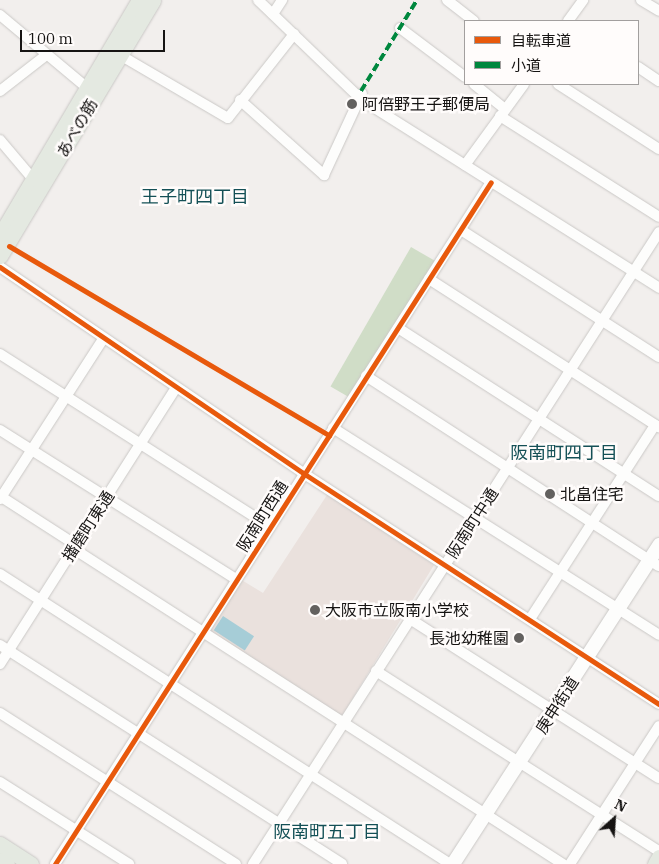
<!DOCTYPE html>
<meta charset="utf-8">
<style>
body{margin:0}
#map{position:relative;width:659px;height:864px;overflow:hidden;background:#f2efed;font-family:"IBM Plex Serif","Noto Sans JP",serif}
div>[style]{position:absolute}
.built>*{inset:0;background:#eae1dd}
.green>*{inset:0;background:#d0ddc7;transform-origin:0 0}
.water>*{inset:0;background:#a6cdd7;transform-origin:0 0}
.roads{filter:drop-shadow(0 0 1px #cac8c6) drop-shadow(0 0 1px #cac8c6)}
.street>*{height:10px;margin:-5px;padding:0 5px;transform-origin:5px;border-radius:5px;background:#fdfdfc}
.secondary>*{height:14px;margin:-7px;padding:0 7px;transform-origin:7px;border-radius:7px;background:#fdfdfc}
.primary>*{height:15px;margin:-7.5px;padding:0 7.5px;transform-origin:7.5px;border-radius:7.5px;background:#e4e9e1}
.quiet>*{height:4px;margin-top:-2px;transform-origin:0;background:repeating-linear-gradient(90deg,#00873e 0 8px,transparent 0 12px)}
.cycleway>*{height:5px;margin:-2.5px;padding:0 2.5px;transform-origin:2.5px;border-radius:2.5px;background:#e8590c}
.dots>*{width:14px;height:14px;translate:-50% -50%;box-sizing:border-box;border:2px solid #fffcfb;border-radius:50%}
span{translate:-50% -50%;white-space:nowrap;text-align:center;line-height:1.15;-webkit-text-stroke:5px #fffcfb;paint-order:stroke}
.poi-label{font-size:16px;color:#161413}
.left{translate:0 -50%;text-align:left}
.right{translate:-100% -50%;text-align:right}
.street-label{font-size:16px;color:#161413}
.neighbourhood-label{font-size:18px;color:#145056}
.legend{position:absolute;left:464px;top:20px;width:175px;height:65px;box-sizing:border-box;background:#fffcfb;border:1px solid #a29f9e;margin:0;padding:6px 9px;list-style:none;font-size:15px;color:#161413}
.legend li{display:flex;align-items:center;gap:10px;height:25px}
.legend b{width:25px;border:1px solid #a29f9e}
.north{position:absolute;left:589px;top:794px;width:50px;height:50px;-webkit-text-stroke:4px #fffcfb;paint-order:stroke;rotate:26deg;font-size:14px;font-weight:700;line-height:20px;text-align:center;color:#161413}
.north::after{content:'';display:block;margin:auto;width:18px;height:22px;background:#161413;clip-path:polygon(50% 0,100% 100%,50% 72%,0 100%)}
.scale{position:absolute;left:20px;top:30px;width:145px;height:22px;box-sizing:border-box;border:2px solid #161413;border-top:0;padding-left:6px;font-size:15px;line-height:18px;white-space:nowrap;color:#161413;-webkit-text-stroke:4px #fffcfb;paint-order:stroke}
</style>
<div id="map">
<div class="built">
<div style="clip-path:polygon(327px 495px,434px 565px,342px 716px,210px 633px,210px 627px,240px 579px,263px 593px)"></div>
</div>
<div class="green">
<div style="left:411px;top:247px;width:30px;height:161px;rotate:30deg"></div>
</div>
<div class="water">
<div style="left:223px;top:616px;width:37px;height:17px;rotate:33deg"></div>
</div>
<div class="roads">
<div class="street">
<div style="left:258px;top:0;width:144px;rotate:43.9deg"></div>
<div style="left:362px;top:100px;width:352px;rotate:32.3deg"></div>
<div style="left:447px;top:0;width:34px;rotate:38deg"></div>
<div style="left:641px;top:0;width:21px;rotate:31deg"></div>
<div style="left:273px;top:14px;width:17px;rotate:-57deg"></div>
<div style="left:0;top:15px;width:119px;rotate:39.9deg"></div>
<div style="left:568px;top:21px;width:26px;rotate:-54deg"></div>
<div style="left:400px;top:28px;width:81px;rotate:37deg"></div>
<div style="left:120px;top:55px;width:125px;rotate:30.3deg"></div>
<div style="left:228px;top:118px;width:107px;rotate:-51.8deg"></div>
<div style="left:638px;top:67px;width:25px;rotate:34deg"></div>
<div style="left:474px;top:84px;width:40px;rotate:39deg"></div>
<div style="left:558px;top:84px;width:120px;rotate:32.8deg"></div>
<div style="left:0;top:91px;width:57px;rotate:-37.9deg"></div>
<div style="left:240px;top:100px;width:113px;rotate:41.8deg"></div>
<div style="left:324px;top:175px;width:90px;rotate:-65.1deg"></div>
<div style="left:500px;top:116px;width:188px;rotate:32.4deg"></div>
<div style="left:0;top:140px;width:51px;rotate:49.8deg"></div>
<div style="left:465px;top:165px;width:100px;rotate:-53.9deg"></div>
<div style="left:461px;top:230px;width:235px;rotate:32.7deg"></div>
<div style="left:0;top:267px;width:366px;rotate:34.2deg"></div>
<div style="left:303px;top:473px;width:424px;rotate:33deg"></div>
<div style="left:429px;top:279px;width:274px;rotate:32.8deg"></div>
<div style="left:398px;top:328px;width:310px;rotate:32.8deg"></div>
<div style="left:0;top:354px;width:321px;rotate:32.6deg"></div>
<div style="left:366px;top:376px;width:349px;rotate:33deg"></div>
<div style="left:333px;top:428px;width:386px;rotate:32.4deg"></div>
<div style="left:0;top:430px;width:279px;rotate:32.3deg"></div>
<div style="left:0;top:496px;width:90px;rotate:32.8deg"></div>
<div style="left:0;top:499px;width:190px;rotate:-57.2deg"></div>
<div style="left:74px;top:549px;width:582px;rotate:32.79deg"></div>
<div style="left:0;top:574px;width:535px;rotate:32.8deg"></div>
<div style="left:410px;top:619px;width:295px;rotate:32.6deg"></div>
<div style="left:530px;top:619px;width:231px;rotate:-57.2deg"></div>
<div style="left:0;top:645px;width:406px;rotate:32.6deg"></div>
<div style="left:0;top:664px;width:327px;rotate:-57.5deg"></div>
<div style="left:376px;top:671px;width:335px;rotate:32.5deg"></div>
<div style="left:0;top:713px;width:280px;rotate:32.6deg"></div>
<div style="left:0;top:782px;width:153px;rotate:32.4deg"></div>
<div style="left:55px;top:864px;width:809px;rotate:-57.41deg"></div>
<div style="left:253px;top:864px;width:751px;rotate:-57.28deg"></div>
<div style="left:570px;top:864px;width:164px;rotate:-57.2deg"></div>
</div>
<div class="secondary">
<div style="left:453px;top:864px;width:380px;rotate:-57.1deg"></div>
</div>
<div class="primary">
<div style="left:0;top:235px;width:273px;rotate:-59.4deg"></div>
<div style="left:0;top:256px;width:298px;rotate:-59.1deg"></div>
<div style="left:0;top:844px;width:37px;rotate:33deg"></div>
<div style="left:0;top:860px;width:8px;rotate:30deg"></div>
<div style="left:655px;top:864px;width:8px;rotate:-60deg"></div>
</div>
</div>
<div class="quiet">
<div style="left:361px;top:91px;width:107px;rotate:-58.4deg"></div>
</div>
<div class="cycleway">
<div style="left:9px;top:246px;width:372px;rotate:30.6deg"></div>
<div style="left:0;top:267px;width:366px;rotate:34.2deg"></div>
<div style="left:303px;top:473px;width:424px;rotate:33deg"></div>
<div style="left:55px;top:864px;width:809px;rotate:-57.41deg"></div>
</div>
<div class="dots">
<div style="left:352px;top:104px;background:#63615f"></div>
<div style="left:550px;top:494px;background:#63615f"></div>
<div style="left:315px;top:610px;background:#63615f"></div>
<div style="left:519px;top:638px;background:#63615f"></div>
</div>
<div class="poi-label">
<span class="left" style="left:362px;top:104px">阿倍野王子郵便局</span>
<span class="left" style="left:560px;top:494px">北畠住宅</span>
<span class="left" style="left:325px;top:610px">大阪市立阪南小学校</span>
<span class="right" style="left:509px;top:638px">長池幼稚園</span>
</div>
<div class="street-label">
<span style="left:77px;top:128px;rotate:-60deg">あべの筋</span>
<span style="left:262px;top:516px;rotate:-58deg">阪南町西通</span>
<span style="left:472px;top:523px;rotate:-57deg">阪南町中通</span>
<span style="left:88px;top:526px;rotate:-57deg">播磨町東通</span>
<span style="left:557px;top:705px;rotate:-57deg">庚申街道</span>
</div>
<div class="neighbourhood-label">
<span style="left:195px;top:197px">王子町四丁目</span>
<span style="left:564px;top:453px">阪南町四丁目</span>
<span style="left:327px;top:832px">阪南町五丁目</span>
</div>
<ul class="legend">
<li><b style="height:6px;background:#e8590c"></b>自転車道</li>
<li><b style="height:6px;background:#00873e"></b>小道</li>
</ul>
<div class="north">N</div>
<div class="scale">100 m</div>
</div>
